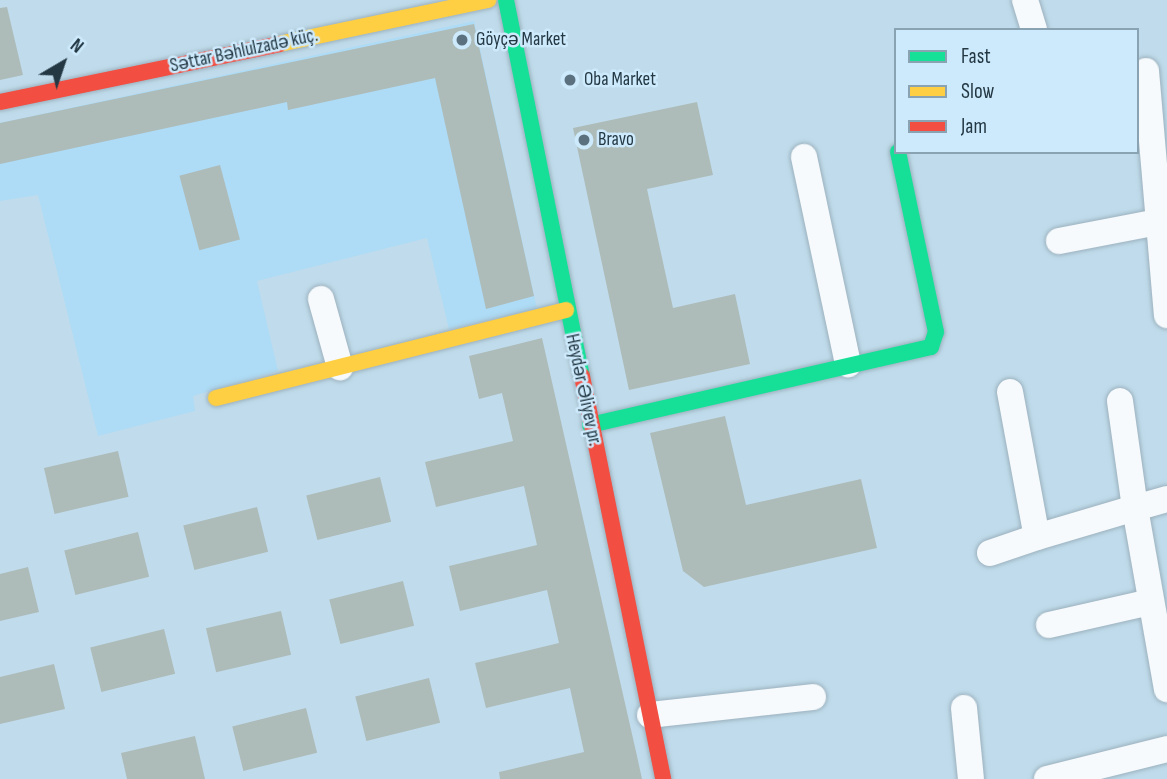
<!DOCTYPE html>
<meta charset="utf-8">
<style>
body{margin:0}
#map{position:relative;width:1167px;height:779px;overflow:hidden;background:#c0dcec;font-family:"Sofia Sans Condensed",sans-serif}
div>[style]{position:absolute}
.built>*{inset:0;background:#aedbf5}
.building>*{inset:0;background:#adbbb9;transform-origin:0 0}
.roads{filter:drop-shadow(0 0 2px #9cb1be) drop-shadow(0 0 2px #9cb1be)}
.street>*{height:26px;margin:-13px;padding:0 13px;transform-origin:13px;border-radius:13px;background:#f6fafc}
.fast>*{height:16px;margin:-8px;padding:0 8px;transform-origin:8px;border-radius:8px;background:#16e098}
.slow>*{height:16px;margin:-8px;padding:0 8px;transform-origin:8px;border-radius:8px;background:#ffcf43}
.jam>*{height:16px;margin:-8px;padding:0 8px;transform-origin:8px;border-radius:8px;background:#f24e42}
.dots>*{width:19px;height:19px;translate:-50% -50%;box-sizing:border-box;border:4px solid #cdeafc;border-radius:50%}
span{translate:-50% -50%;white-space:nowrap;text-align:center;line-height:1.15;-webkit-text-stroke:5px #cdeafc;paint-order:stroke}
.poi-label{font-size:19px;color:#243844}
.left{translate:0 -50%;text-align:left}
.street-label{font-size:19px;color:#243844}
.legend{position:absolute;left:894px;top:28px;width:245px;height:126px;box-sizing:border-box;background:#cdeafc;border:2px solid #89a3b2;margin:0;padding:9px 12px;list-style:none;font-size:21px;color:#243844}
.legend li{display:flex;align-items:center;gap:14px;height:35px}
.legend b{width:35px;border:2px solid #89a3b2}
.north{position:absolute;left:28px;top:28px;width:70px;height:70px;-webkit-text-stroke:5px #cdeafc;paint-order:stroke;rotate:39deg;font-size:19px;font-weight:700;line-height:28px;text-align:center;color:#243844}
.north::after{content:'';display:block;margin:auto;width:24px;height:32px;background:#243844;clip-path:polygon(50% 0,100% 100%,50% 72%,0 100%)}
</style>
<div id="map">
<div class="built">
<div style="clip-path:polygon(474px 21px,537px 309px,449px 329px,427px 238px,257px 281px,278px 371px,193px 396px,195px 411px,98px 436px,38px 195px,0 201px,0 123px)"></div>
</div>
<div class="building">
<div style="clip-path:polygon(7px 7px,23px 75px,0 80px,0 8px)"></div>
<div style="clip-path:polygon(474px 24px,534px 296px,486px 309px,435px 78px,288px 110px,287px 102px,0 164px,0 123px)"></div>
<div style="clip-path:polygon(697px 102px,713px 175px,647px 189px,673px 308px,735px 294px,750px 364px,629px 390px,573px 128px)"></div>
<div style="left:220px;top:165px;width:77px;height:42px;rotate:75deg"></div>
<div style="clip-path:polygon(542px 338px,637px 756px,642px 779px,500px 779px,499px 772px,584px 752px,570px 688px,486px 708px,475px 663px,559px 643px,547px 590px,460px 611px,449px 566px,537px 545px,524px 486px,436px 507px,425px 462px,513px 441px,502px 393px,479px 399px,469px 356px)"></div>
<div style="clip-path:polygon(725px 416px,746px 505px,861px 479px,877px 548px,704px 587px,683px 571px,650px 433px)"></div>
<div style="left:118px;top:451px;width:47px;height:76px;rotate:77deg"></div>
<div style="left:380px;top:477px;width:46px;height:76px;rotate:76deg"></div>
<div style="left:257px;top:507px;width:46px;height:76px;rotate:76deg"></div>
<div style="left:138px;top:532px;width:46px;height:76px;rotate:76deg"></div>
<div style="clip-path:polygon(28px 567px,39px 612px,0 621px,0 574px)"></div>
<div style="left:403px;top:581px;width:46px;height:76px;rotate:76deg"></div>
<div style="left:281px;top:611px;width:45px;height:77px;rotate:77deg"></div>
<div style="left:164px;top:629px;width:46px;height:76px;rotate:76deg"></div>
<div style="clip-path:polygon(54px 664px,65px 709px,0 724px,0 677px)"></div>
<div style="left:429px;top:678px;width:46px;height:76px;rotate:76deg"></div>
<div style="left:306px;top:708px;width:46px;height:76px;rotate:76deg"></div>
<div style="clip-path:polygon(195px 736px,205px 779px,127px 779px,121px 753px)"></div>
</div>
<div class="roads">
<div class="street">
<div style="left:1025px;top:0;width:31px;rotate:73deg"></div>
<div style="left:1146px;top:71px;width:245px;rotate:85.1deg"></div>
<div style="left:804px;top:157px;width:212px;rotate:78deg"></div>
<div style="left:1059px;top:241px;width:101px;rotate:-10.9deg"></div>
<div style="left:321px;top:299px;width:71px;rotate:74.4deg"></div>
<div style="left:1010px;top:392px;width:147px;rotate:79.5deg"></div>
<div style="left:1037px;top:537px;width:102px;rotate:-16.5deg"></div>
<div style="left:1135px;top:508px;width:108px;rotate:-98deg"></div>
<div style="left:1167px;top:499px;width:33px;rotate:164deg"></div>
<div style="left:1135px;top:508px;width:184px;rotate:80deg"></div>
<div style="left:990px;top:553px;width:50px;rotate:-18.8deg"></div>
<div style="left:1049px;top:625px;width:104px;rotate:-12.8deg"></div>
<div style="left:964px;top:708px;width:71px;rotate:84.4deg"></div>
<div style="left:650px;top:715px;width:164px;rotate:-6.3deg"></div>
<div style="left:1047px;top:779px;width:124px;rotate:-14deg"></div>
</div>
<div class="fast">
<div style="left:506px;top:0;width:384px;rotate:78.6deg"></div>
<div style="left:590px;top:425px;width:350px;rotate:-12.9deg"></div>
<div style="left:931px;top:347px;width:16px;rotate:-72deg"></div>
<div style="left:936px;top:332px;width:184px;rotate:-101.9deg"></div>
</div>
<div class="slow">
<div style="left:279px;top:44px;width:214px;rotate:-11.9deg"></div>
<div style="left:216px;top:398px;width:361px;rotate:-14.1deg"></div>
</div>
<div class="jam">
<div style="left:0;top:102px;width:285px;rotate:-11.7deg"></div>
<div style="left:582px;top:376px;width:411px;rotate:78.6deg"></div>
</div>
</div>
<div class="dots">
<div style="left:462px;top:40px;background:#5b717f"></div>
<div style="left:570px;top:80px;background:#5b717f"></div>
<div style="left:584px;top:140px;background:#5b717f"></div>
</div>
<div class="poi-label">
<span class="left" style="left:476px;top:40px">Göyçə Market</span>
<span class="left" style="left:584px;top:80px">Oba Market</span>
<span class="left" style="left:598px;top:140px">Bravo</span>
</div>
<div class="street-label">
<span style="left:244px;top:51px;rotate:-12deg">Səttar Bəhlulzadə küç.</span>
<span style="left:583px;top:390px;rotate:78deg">Heydər Əliyev pr.</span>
</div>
<ul class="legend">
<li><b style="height:9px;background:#16e098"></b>Fast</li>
<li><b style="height:9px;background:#ffcf43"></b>Slow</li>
<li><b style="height:9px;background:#f24e42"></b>Jam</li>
</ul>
<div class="north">N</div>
</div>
